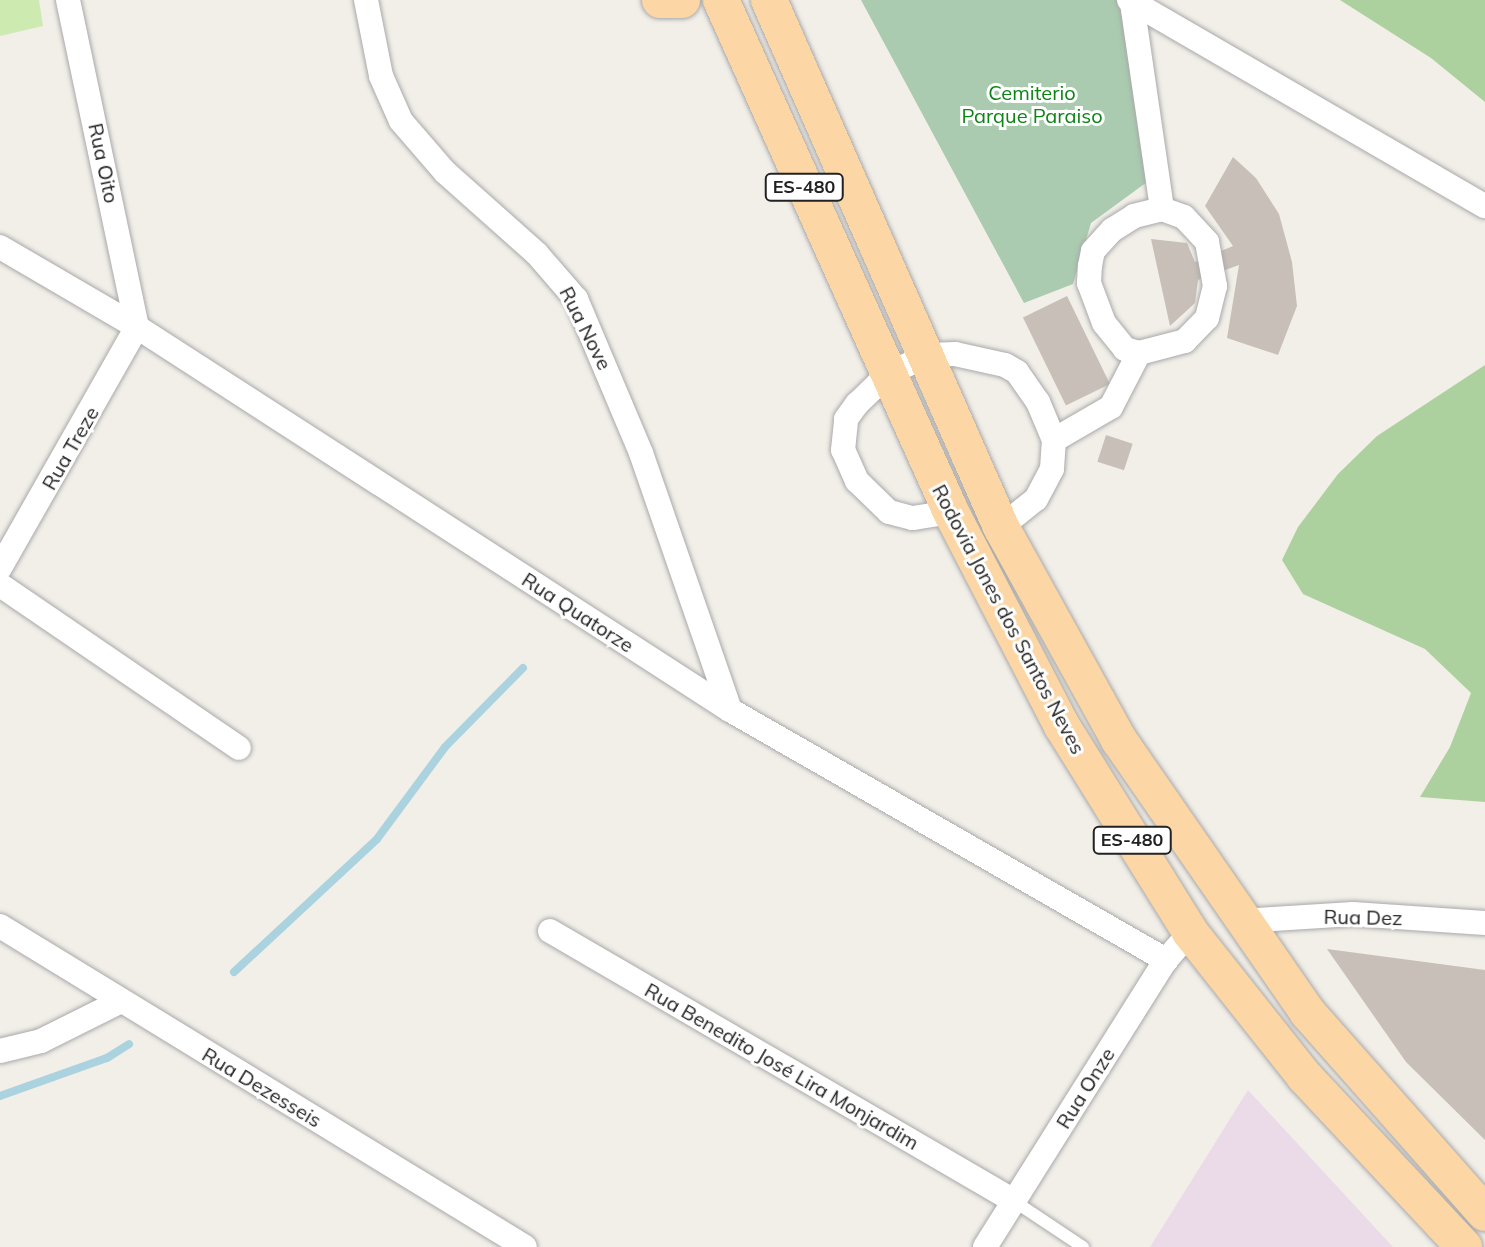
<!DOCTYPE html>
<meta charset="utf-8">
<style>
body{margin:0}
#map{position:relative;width:1485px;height:1247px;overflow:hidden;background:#f2efe9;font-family:Mulish,sans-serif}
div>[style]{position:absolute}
.industrial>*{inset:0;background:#ebdbe8}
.grass>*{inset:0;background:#cdebb0}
.forest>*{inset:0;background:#add19e}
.cemetery>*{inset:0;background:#aacbaf}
.stream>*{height:8px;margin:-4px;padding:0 4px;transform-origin:4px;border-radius:4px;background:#aad3df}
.building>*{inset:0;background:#c7bfb8;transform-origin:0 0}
.roads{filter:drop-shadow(0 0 2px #a9a9a9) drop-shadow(0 0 2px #a9a9a9)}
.service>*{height:12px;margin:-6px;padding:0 6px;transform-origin:6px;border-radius:6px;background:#fff}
.minor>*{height:24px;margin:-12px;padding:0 12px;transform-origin:12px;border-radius:12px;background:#fff}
.primary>*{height:36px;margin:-18px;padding:0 18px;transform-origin:18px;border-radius:18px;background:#fcd6a4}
span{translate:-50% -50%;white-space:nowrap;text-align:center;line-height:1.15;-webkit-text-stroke:6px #fff;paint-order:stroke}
.shield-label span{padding:2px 6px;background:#fff;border:2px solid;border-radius:6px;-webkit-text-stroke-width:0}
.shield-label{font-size:18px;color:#222;font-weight:700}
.park-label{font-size:20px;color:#0c8416}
.street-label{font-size:20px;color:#222}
</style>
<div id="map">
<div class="industrial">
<div style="clip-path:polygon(1248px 1090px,1393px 1247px,1150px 1247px)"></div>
</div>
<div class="grass">
<div style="clip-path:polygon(0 0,39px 0,43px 26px,0 36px)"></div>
</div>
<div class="forest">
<div style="clip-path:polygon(1340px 0,1485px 0,1485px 102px,1431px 58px)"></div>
<div style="clip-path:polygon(1485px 365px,1485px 802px,1420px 797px,1450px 747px,1471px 693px,1425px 649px,1303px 594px,1282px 560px,1298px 527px,1338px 474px,1377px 436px)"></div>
</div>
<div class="cemetery">
<div style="clip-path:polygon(861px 0,1120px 0,1147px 182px,1091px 223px,1073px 284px,1024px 303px)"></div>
</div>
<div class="stream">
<div style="left:234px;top:972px;width:195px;rotate:-42.9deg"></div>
<div style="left:377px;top:839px;width:114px;rotate:-53.5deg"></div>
<div style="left:445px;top:747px;width:111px;rotate:-45.4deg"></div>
<div style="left:0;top:1096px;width:114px;rotate:-19.6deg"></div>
<div style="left:107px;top:1058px;width:26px;rotate:-32deg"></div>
</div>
<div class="building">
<div style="clip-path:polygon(1233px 157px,1256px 178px,1279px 214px,1292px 262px,1297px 306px,1278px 355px,1227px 338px,1239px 265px,1198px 280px,1195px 303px,1170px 326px,1151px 239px,1187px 243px,1195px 262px,1233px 246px,1205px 206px)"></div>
<div style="left:1067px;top:296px;width:98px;height:49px;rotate:64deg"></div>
<div style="left:1106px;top:435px;width:28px;height:28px;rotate:18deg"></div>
<div style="clip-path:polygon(1327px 949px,1485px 970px,1485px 1140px,1406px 1062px)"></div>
</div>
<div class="roads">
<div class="service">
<div style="left:1014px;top:1201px;width:83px;rotate:33.7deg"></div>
</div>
<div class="minor">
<div style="left:68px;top:0;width:334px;rotate:78.1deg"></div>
<div style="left:366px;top:0;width:77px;rotate:78.8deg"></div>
<div style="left:381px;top:76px;width:49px;rotate:66deg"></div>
<div style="left:401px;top:121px;width:67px;rotate:49.2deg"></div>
<div style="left:445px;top:172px;width:123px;rotate:41.7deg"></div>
<div style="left:537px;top:254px;width:60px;rotate:49.1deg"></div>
<div style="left:576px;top:299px;width:167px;rotate:67.1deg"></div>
<div style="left:641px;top:453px;width:272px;rotate:70.9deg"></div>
<div style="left:1129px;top:0;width:411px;rotate:30.1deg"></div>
<div style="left:1132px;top:3px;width:208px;rotate:81.7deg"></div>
<div style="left:1162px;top:209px;width:23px;rotate:20deg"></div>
<div style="left:1184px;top:217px;width:34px;rotate:47deg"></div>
<div style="left:1207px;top:242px;width:45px;rotate:79.7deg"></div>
<div style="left:1215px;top:286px;width:33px;rotate:104deg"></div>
<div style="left:1207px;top:318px;width:32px;rotate:134deg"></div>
<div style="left:1185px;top:341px;width:48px;rotate:165.4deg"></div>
<div style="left:1139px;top:353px;width:15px;rotate:-164deg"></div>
<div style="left:1125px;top:349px;width:33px;rotate:-129deg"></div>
<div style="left:1104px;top:323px;width:43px;rotate:-110.6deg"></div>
<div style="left:1089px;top:283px;width:17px;rotate:-87deg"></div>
<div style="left:1090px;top:266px;width:15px;rotate:-79deg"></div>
<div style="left:1093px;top:251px;width:28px;rotate:-48deg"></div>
<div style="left:1112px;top:230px;width:26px;rotate:-32deg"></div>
<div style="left:1134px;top:216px;width:29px;rotate:-14deg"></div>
<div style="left:0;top:247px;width:159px;rotate:30.3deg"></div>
<div style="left:137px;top:327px;width:706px;rotate:32.86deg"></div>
<div style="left:730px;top:710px;width:503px;rotate:29.83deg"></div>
<div style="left:1054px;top:440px;width:66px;rotate:-30.1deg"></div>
<div style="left:1111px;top:407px;width:61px;rotate:-62.6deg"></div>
<div style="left:951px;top:512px;width:39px;rotate:171deg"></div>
<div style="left:912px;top:518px;width:24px;rotate:-165deg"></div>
<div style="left:889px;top:512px;width:45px;rotate:-135.9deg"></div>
<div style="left:857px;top:481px;width:34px;rotate:-114deg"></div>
<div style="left:843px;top:450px;width:31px;rotate:-84deg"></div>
<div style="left:846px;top:419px;width:19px;rotate:-54deg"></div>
<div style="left:857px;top:404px;width:43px;rotate:-44.1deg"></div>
<div style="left:888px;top:374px;width:44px;rotate:-25.4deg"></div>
<div style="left:928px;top:355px;width:27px;rotate:-2deg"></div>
<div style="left:955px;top:354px;width:51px;rotate:12.4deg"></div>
<div style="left:1005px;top:365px;width:14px;rotate:30deg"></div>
<div style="left:1017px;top:372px;width:37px;rotate:55deg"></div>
<div style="left:1038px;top:402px;width:41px;rotate:67.2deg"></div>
<div style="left:1054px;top:440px;width:29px;rotate:94deg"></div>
<div style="left:1052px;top:469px;width:34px;rotate:118deg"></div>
<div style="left:1036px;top:499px;width:45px;rotate:141.3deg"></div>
<div style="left:0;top:568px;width:277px;rotate:-60.4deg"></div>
<div style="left:0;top:585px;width:289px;rotate:34.3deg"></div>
<div style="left:1241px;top:921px;width:112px;rotate:-3.6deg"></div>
<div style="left:1353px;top:914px;width:132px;rotate:3.9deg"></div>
<div style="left:0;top:926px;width:615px;rotate:31.44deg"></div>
<div style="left:550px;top:931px;width:537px;rotate:30.19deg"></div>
<div style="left:0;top:1051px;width:42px;rotate:-13.7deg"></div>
<div style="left:41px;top:1041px;width:89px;rotate:-26.6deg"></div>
<div style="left:985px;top:1247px;width:339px;rotate:-57.8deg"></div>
<div style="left:1166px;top:960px;width:37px;rotate:-49deg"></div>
</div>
<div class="primary">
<div style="left:660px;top:0;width:22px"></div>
<div style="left:721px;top:0;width:561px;rotate:65.81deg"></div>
<div style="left:951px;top:512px;width:241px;rotate:62.6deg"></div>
<div style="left:1062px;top:726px;width:243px;rotate:58.1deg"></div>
<div style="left:1190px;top:932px;width:185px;rotate:51.6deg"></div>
<div style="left:1305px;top:1077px;width:233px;rotate:46.9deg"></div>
<div style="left:769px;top:0;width:576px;rotate:66.24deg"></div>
<div style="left:1001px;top:527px;width:244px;rotate:61deg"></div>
<div style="left:1119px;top:740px;width:332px;rotate:55.3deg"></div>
<div style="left:1308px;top:1013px;width:267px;rotate:48.5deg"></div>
</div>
</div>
<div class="shield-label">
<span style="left:804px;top:187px">ES-480</span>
<span style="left:1132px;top:840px">ES-480</span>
</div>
<div class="park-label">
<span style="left:1032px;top:104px">Cemiterio<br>Parque Paraiso</span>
</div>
<div class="street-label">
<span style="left:104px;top:163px;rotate:78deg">Rua Oito</span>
<span style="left:586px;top:328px;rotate:63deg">Rua Nove</span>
<span style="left:70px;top:448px;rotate:-60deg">Rua Treze</span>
<span style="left:578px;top:612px;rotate:33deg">Rua Quatorze</span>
<span style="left:1009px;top:619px;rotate:62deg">Rodovia Jones dos Santos Neves</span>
<span style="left:1363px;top:917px;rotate:1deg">Rua Dez</span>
<span style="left:782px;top:1066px;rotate:30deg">Rua Benedito José Lira Monjardim</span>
<span style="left:262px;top:1087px;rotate:31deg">Rua Dezesseis</span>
<span style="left:1085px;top:1088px;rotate:-58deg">Rua Onze</span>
</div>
</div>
